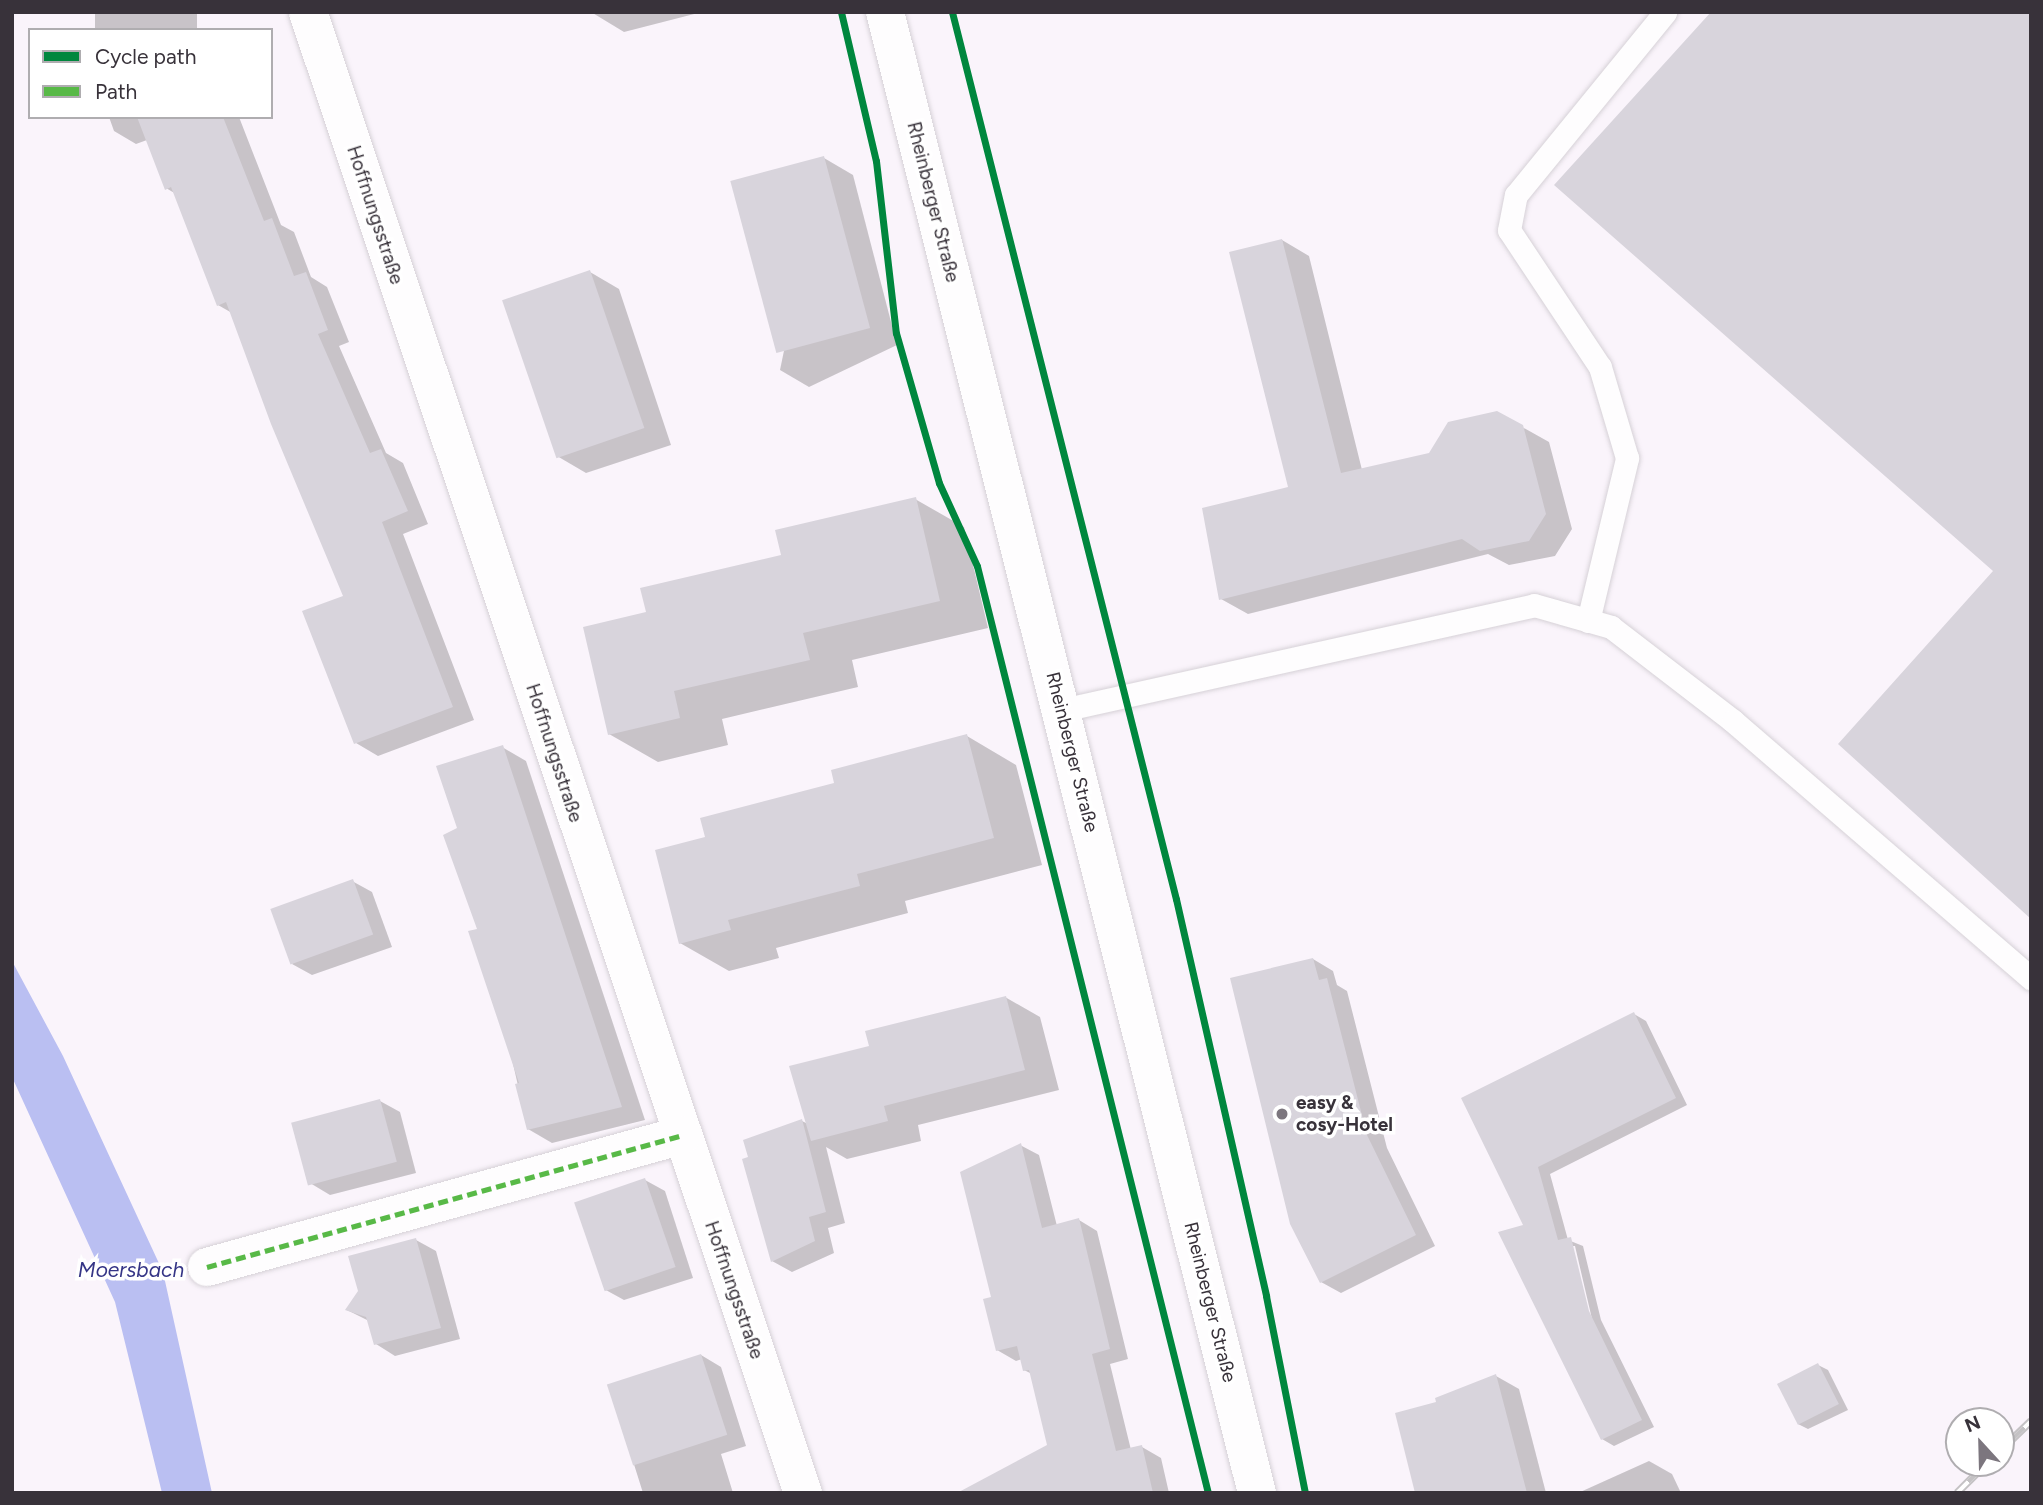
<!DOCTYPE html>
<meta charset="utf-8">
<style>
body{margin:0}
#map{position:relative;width:2043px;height:1505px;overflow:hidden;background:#faf4fb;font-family:Figtree,sans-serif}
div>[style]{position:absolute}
.water>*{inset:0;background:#babff2}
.shadow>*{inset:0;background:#0003;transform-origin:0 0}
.building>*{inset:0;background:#d8d4dc;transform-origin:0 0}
.roads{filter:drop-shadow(0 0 2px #d6d1d7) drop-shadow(0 0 2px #d6d1d7)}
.lane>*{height:23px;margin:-11.5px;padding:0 11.5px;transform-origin:11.5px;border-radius:11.5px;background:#fefdfe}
.street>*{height:38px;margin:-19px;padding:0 19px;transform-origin:19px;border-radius:19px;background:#fefdfe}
.secondary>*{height:38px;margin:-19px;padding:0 19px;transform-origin:19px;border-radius:19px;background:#fefdfe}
.rail>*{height:8px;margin-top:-4px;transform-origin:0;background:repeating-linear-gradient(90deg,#fff 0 16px,#c4c2c4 0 32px);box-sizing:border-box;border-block:2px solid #c4c2c4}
.quiet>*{height:5px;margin-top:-2.5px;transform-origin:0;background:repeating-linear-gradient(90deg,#58b947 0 10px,transparent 0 15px)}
.cycleway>*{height:7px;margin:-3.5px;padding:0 3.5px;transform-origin:3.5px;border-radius:3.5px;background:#00873e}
.dots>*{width:19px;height:19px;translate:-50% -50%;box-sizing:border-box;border:4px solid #fff;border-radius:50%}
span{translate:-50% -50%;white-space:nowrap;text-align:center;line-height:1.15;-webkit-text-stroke:7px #fff;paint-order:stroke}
.street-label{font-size:19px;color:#38323a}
.poi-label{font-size:19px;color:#38323a;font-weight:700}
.left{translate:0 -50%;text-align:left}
.water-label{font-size:21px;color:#353586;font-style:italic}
.frame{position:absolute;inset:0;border:14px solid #38323a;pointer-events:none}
.legend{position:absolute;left:28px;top:28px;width:245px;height:91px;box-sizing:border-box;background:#fff;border:2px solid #afadb0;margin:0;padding:9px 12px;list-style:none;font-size:21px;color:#38323a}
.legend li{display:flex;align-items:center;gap:14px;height:35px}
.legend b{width:35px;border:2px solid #afadb0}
.north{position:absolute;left:1945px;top:1407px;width:70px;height:70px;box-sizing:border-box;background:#fff;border:2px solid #afadb0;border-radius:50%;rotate:338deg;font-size:19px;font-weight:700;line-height:28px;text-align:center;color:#38323a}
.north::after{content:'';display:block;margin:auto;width:24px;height:32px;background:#7c767e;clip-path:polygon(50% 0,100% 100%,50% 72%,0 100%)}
</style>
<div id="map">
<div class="water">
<div style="clip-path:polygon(12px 961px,63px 1056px,163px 1272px,212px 1493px,162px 1493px,115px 1302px,12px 1077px)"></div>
</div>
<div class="shadow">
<div style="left:95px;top:12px;width:102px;height:19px"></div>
<div style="clip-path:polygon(591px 12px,702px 12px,624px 32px)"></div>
<div style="clip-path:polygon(109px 117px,239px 117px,281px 225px,294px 232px,311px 277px,327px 287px,349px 342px,339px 346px,386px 453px,403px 463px,428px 524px,403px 534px,474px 720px,378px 756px,356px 743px,345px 597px,232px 313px,218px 305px,176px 194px,166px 188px,147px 140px,136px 144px,114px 131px)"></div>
<div style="clip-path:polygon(824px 158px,853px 175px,897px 345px,809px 387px,780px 370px)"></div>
<div style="clip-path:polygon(1282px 240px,1309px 256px,1362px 470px,1430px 455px,1497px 413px,1549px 442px,1572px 529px,1555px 556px,1509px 565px,1488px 554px,1248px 614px,1221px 599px,1291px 488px)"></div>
<div style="clip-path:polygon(590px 272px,619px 289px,671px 445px,586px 473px,557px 456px)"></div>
<div style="clip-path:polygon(915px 499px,964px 527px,988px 628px,852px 660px,858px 687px,722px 719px,728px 745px,658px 762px,609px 734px,648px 614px)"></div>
<div style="clip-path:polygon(967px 736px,1016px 765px,1042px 865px,905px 901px,908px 913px,776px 948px,779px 958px,729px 971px,680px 943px,836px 785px)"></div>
<div style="clip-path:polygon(502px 747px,526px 761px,645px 1120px,552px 1143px,528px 1129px,459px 829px)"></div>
<div style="clip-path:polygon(352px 881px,372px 892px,392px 947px,312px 975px,292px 964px)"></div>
<div style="clip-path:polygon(1313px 959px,1333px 971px,1337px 985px,1347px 991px,1387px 1148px,1435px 1246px,1341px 1293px,1321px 1282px)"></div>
<div style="clip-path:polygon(1005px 997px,1040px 1017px,1059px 1090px,918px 1125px,921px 1141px,847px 1159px,826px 1147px,845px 1223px,828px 1228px,834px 1253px,792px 1272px,772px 1261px,802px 1121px,808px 1124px,871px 1048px)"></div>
<div style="clip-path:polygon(evenodd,1634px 1014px,1646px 1021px,1687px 1105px,1550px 1174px,1568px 1240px,1583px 1246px,1601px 1320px,1654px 1427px,1614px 1446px,1602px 1439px,1525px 1226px,1464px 1099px,1634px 1014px,1571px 1246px,1575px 1246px,1592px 1319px,1589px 1320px,1571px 1246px)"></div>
<div style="clip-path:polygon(380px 1101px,400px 1112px,416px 1173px,330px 1195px,310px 1183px)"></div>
<div style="clip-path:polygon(1020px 1145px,1039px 1155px,1057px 1226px,1079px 1220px,1097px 1231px,1128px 1359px,1110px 1364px,1131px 1450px,1142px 1447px,1161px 1458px,1169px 1493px,1076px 1493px,1032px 1374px,1024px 1370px,1022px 1359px,1016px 1361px,997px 1350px,993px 1298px)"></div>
<div style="clip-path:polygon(645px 1180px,665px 1191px,693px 1278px,624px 1300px,604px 1289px)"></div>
<div style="clip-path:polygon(416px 1240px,436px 1251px,460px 1339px,395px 1356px,376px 1344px,369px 1321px,347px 1310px)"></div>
<div style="clip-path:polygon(701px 1355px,721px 1367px,746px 1446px,721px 1454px,733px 1493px,643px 1493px,609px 1385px)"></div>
<div style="clip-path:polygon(1818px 1365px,1828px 1370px,1848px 1410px,1808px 1429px,1798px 1424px)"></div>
<div style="clip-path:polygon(1496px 1376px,1519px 1389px,1546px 1493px,1417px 1493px,1438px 1403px)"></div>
<div style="clip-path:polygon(1649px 1461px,1672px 1474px,1681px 1493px,1578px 1493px)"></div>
</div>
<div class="building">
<div style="clip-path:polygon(1711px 12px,2031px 12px,2031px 919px,1838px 744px,1993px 571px,1554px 185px)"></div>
<div style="clip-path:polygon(137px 117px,223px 117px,264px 221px,272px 218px,294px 276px,306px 272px,328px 330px,318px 334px,370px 453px,381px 449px,408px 511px,382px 522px,453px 707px,354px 744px,302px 611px,343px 596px,271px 424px,226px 302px,217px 306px,171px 187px,165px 190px)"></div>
<div style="left:824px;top:156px;width:178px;height:97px;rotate:75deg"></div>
<div style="clip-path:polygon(1282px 239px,1341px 473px,1429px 453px,1448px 422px,1497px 411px,1523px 425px,1546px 514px,1529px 541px,1480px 551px,1462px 539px,1219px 600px,1202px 508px,1288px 487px,1229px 252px)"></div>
<div style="left:590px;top:270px;width:167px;height:93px;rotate:71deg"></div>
<div style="clip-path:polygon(916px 497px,940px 601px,803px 633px,810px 660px,674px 691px,680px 718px,608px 735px,583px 627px,646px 612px,640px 588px,781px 555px,775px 530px)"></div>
<div style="clip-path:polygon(967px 734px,994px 838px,857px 874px,860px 886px,728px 920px,731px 930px,679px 944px,655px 850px,705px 837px,700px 818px,834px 783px,831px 770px)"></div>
<div style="clip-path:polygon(503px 745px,622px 1107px,527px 1130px,515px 1084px,519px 1083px,468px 931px,477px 929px,443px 835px,457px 828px,436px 766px)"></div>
<div style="left:353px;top:879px;width:59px;height:88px;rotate:70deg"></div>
<div style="clip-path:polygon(1313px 958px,1319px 980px,1327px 978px,1367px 1135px,1416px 1235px,1320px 1283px,1290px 1224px,1230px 978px)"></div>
<div style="clip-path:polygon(1006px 996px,1025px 1070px,884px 1106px,888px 1121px,811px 1141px,789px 1066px,869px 1046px,865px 1031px)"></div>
<div style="clip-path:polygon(1634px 1012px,1676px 1098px,1538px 1167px,1558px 1240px,1571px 1237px,1589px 1311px,1642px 1420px,1601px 1440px,1498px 1232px,1523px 1225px,1461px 1098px)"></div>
<div style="left:380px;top:1099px;width:65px;height:92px;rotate:75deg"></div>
<div style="clip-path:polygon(802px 1119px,826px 1212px,809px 1217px,815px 1241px,771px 1262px,742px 1159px,748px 1157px,743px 1140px)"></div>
<div style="clip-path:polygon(1021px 1143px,1042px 1228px,1079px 1218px,1110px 1349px,1092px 1354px,1116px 1451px,1142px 1445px,1153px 1493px,957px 1493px,1047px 1445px,1029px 1370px,1023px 1371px,1017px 1346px,996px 1351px,983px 1299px,991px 1297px,960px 1172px)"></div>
<div style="left:645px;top:1178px;width:94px;height:75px;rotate:71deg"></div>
<div style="clip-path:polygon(416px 1238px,441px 1328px,374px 1345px,366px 1317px,345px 1310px,358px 1291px,348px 1256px)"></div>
<div style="left:701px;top:1354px;width:85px;height:99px;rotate:72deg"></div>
<div style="left:1818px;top:1363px;width:46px;height:46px;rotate:63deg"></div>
<div style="clip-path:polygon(1496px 1374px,1527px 1493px,1415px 1493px,1395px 1413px,1436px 1402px,1435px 1398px)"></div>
</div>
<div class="roads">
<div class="lane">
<div style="left:1588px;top:621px;width:168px;rotate:-76.5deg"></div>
<div style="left:1627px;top:458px;width:95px;rotate:-106.5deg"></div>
<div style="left:1600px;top:367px;width:164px;rotate:-123.6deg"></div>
<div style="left:1509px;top:230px;width:36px;rotate:-79deg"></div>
<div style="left:1516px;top:195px;width:236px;rotate:-50.8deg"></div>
<div style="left:1062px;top:710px;width:484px;rotate:-12.5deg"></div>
<div style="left:1534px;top:605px;width:80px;rotate:15.9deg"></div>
<div style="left:1611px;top:627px;width:154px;rotate:37.6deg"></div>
<div style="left:1733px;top:721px;width:394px;rotate:40.8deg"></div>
</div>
<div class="street">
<div style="left:308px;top:12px;width:1562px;rotate:71.52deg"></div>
<div style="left:207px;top:1267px;width:493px;rotate:-15.5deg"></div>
</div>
<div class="secondary">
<div style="left:885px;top:12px;width:1527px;rotate:75.9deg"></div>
</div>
</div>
<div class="rail">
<div style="left:2001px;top:1450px;width:42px;rotate:-44deg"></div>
<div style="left:1957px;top:1493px;width:42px;rotate:-45deg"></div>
</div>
<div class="quiet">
<div style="left:207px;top:1267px;width:493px;rotate:-15.5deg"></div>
</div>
<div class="cycleway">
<div style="left:841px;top:12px;width:153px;rotate:76.8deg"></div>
<div style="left:876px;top:161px;width:173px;rotate:83.4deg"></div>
<div style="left:896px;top:333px;width:156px;rotate:74deg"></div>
<div style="left:939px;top:483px;width:91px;rotate:65.4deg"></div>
<div style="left:977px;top:566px;width:955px;rotate:76.01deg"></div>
<div style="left:952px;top:12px;width:915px;rotate:75.83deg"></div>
<div style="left:1176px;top:899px;width:407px;rotate:77.2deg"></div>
<div style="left:1266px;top:1296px;width:201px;rotate:78.8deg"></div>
</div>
<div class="dots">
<div style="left:1282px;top:1114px;background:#7c767e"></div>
</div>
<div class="street-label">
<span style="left:933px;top:202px;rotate:76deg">Rheinberger Straße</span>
<span style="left:375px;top:215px;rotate:72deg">Hoffnungsstraße</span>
<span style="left:1072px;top:752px;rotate:76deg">Rheinberger Straße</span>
<span style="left:554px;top:753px;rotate:72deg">Hoffnungsstraße</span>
<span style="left:734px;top:1290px;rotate:71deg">Hoffnungsstraße</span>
<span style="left:1210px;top:1302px;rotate:76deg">Rheinberger Straße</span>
</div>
<div class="poi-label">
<span class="left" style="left:1296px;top:1114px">easy &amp;<br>cosy-Hotel</span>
</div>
<div class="water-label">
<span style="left:131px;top:1270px">Moersbach</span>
</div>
<div class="frame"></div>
<ul class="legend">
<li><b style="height:9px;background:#00873e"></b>Cycle path</li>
<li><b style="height:9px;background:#58b947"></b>Path</li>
</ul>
<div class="north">N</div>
</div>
